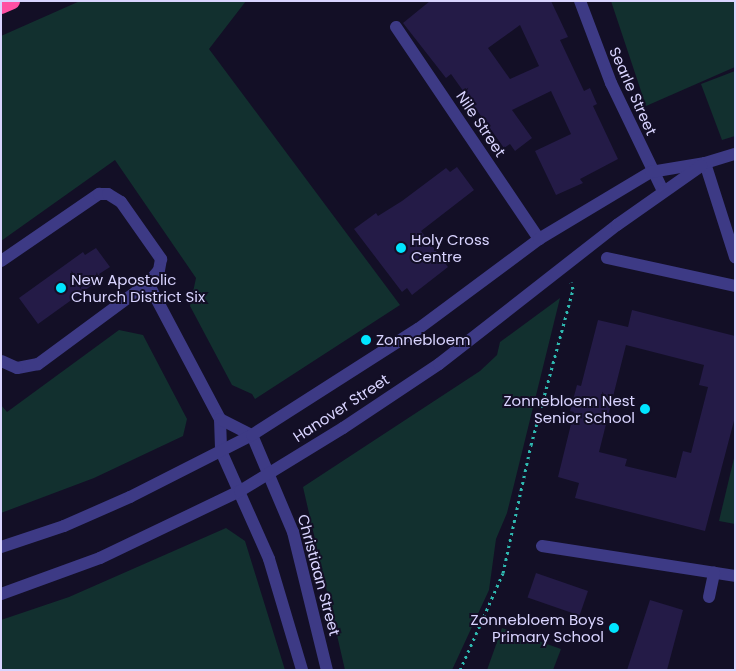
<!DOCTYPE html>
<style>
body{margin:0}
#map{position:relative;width:736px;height:671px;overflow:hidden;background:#130f26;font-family:Poppins,sans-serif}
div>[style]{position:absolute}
.green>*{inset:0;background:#12302f}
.building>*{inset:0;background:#241b47;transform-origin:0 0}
.path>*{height:3px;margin-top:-1.5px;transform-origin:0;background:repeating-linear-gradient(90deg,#2fb8b0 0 2.5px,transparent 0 6.5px)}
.minor>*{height:12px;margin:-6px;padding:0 6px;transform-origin:6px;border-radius:6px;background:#3d3a85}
.highway>*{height:15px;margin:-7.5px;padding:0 7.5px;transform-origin:7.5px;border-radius:7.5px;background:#ff4fa3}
.dots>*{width:14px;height:14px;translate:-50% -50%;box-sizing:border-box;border:2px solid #130f26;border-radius:50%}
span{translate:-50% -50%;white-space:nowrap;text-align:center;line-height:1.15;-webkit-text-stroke:4px #130f26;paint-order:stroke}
.street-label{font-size:15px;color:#d9d4ff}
.poi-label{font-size:15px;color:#d9d4ff}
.left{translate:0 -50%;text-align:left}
.right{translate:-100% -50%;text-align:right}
.frame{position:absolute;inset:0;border:2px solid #d9d4ff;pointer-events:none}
</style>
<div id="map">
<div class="green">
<div style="clip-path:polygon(80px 1px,246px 1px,209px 49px,400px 305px,255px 399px,252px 394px,232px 385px,190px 306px,196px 278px,115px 160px,1px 241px,1px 36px)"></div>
<div style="clip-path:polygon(611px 1px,735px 1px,735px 67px,646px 106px)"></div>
<div style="clip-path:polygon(735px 71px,735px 136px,722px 140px,701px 84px)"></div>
<div style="clip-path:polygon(560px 298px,507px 513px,496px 539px,489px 590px,452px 670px,345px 670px,303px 487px,480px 371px,497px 355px,500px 342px)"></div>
<div style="clip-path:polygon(119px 330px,143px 335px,187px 419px,183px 436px,94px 478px,1px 513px,1px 405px,7px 412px)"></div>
<div style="clip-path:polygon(735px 454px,735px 524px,719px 521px)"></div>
<div style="clip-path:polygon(226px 528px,245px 541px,285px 670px,1px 670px,1px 620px,69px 597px)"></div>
<div style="clip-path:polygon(502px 628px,561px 649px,553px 670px,487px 670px)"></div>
</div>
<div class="building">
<div style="clip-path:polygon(evenodd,430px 1px,551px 1px,568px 37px,560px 40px,584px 91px,590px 88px,597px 104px,593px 106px,618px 159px,580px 179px,583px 183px,556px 195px,535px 151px,571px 134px,551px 91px,512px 110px,532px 138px,515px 151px,510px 144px,504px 148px,451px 74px,446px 78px,403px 23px,430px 1px,520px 25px,539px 66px,510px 79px,488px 48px,520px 25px)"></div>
<div style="clip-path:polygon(457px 167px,474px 190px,421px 231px,448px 267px,412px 295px,407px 288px,402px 292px,354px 229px,376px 213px,378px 216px,402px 201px,446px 168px,450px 172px)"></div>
<div style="clip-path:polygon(96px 248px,110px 267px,99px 274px,102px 278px,38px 324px,19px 298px,83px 252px,85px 255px)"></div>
<div style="clip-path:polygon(evenodd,632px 310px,735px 336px,735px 417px,705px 531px,575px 498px,579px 483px,558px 477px,574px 412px,570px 411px,577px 385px,581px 386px,598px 320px,628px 327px,632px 310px,626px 345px,704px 365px,699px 385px,708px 387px,691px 453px,683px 451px,676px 478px,625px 466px,627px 459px,599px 452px,626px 345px)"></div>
<div style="left:536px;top:573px;width:55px;height:26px;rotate:19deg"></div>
<div style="clip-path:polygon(650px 600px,683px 610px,667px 670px,627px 670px)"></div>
</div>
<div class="path">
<div style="left:460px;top:670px;width:106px;rotate:-66.1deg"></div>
<div style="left:503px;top:573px;width:131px;rotate:-77.7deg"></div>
<div style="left:531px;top:445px;width:162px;rotate:-74.9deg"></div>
<div style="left:573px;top:289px;width:7px;rotate:-106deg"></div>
</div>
<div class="minor">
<div style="left:580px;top:1px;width:88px;rotate:69.3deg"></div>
<div style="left:611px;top:83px;width:120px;rotate:64.3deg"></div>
<div style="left:396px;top:27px;width:256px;rotate:56deg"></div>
<div style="left:705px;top:163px;width:99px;rotate:72.3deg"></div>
<div style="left:607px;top:258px;width:131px;rotate:12.3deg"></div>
<div style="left:1px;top:261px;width:119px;rotate:-34.4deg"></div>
<div style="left:99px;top:194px;width:9px"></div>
<div style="left:108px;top:194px;width:15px;rotate:32deg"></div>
<div style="left:121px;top:202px;width:70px;rotate:54.9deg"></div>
<div style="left:161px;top:259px;width:11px;rotate:100deg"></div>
<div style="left:159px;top:270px;width:17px;rotate:130deg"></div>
<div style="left:148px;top:283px;width:137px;rotate:143.6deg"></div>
<div style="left:38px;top:364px;width:21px;rotate:169deg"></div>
<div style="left:17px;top:368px;width:17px;rotate:-156deg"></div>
<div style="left:148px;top:283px;width:154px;rotate:62.1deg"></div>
<div style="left:220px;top:419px;width:32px;rotate:88deg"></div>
<div style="left:221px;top:451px;width:118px;rotate:66deg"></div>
<div style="left:269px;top:559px;width:116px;rotate:73.4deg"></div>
<div style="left:220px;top:419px;width:36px;rotate:27deg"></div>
<div style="left:252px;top:435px;width:105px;rotate:67.1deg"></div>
<div style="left:293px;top:532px;width:142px;rotate:76.2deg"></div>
<div style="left:542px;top:546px;width:195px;rotate:8.8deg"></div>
<div style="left:1px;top:547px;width:66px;rotate:-18.4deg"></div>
<div style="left:64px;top:526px;width:72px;rotate:-23.7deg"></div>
<div style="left:130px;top:497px;width:137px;rotate:-26.9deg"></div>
<div style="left:252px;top:435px;width:197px;rotate:-32.6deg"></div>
<div style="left:418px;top:329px;width:151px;rotate:-36.6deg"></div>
<div style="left:539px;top:239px;width:131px;rotate:-30.9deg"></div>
<div style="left:651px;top:172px;width:55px;rotate:-9.5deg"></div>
<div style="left:705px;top:163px;width:31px;rotate:-17deg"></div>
<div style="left:1px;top:594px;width:105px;rotate:-20deg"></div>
<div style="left:100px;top:558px;width:155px;rotate:-25.6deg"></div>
<div style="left:240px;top:491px;width:121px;rotate:-31.5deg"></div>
<div style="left:343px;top:428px;width:115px;rotate:-33.7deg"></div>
<div style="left:439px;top:364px;width:226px;rotate:-38deg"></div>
<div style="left:617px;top:225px;width:103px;rotate:-35.1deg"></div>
<div style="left:709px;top:597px;width:25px;rotate:-78deg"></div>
</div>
<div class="highway">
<div style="left:1px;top:6px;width:12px;rotate:-24deg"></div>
</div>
<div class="dots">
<div style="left:401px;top:248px;background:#00e5ff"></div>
<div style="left:61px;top:288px;background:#00e5ff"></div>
<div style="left:366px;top:340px;background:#00e5ff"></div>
<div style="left:645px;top:409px;background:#00e5ff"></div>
<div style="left:614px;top:628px;background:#00e5ff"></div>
</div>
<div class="street-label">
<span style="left:633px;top:91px;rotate:66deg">Searle Street</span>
<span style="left:481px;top:124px;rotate:56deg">Nile Street</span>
<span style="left:341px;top:408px;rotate:-33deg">Hanover Street</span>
<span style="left:319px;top:575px;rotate:75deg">Christiaan Street</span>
</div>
<div class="poi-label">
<span class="left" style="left:411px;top:248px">Holy Cross<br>Centre</span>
<span class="left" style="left:71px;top:288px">New Apostolic<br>Church District Six</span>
<span class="left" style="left:376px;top:340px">Zonnebloem</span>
<span class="right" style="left:635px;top:409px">Zonnebloem Nest<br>Senior School</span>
<span class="right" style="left:604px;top:628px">Zonnebloem Boys<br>Primary School</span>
</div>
<div class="frame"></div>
</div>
